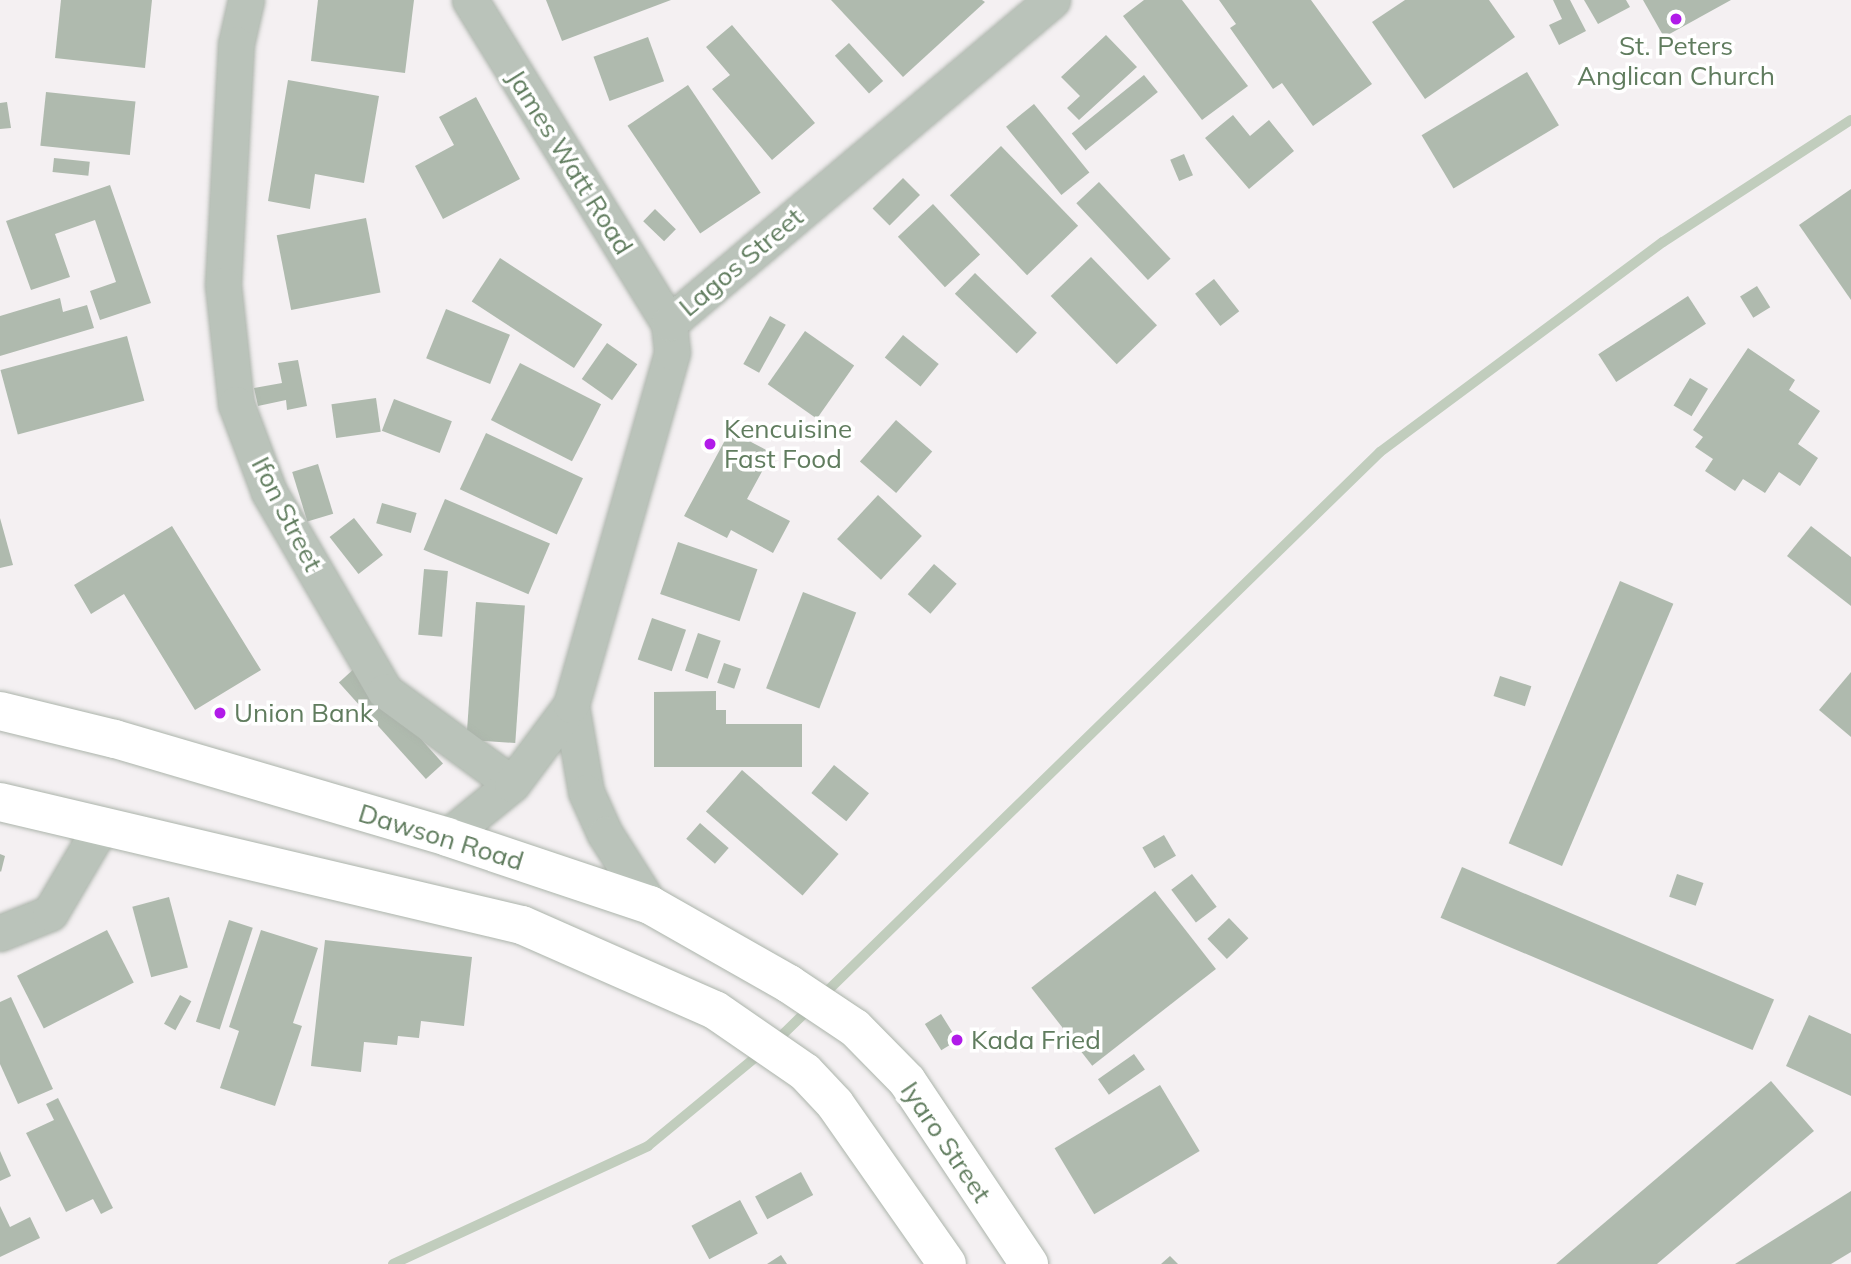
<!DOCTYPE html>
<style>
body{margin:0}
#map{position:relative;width:1851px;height:1264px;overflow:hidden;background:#f4f0f2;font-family:Mulish,sans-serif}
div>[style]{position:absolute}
.stream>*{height:10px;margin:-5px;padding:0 5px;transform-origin:5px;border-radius:5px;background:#c1cdbd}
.building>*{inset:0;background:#afbaae;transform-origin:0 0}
.roads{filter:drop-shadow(0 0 2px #acb4ab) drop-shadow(0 0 2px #acb4ab)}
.minor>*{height:35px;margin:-17.5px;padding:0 17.5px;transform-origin:17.5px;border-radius:17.5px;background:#bac3ba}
.highway>*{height:38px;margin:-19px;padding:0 19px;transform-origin:19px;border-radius:19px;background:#fff}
.dots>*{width:19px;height:19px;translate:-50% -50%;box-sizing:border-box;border:4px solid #fff;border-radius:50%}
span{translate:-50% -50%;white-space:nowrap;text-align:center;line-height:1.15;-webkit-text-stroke:7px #fff;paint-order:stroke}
.poi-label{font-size:26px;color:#607c5e}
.left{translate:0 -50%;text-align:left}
.street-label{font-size:26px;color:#607c5e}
</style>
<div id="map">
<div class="stream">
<div style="left:775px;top:1042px;width:845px;rotate:-44.28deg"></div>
<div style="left:1380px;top:452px;width:352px;rotate:-36.6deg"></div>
<div style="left:1663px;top:242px;width:224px;rotate:-33deg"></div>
<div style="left:393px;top:1264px;width:281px;rotate:-24.8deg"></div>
<div style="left:648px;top:1146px;width:148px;rotate:-39.5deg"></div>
</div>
<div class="building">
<div style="clip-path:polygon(61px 0,152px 0,145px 68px,55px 58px)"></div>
<div style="clip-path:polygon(318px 0,414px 0,405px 73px,311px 61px)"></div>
<div style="clip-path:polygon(546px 0,671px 0,562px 41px)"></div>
<div style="clip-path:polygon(831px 0,982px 0,985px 2px,903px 77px)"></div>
<div style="clip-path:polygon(1144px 0,1182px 0,1248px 86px,1202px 120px,1123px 16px)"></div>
<div style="clip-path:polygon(1219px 0,1311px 0,1372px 84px,1313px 126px,1282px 83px,1273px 89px,1230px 28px,1236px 24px)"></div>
<div style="clip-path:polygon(1405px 0,1489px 0,1515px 37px,1425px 99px,1372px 22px)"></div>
<div style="clip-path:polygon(1553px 0,1570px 0,1586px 31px,1559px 45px,1549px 25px,1562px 19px)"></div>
<div style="clip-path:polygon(1584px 0,1626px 0,1630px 7px,1598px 24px)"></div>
<div style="clip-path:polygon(1643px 0,1731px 0,1664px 37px)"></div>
<div style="clip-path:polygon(732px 25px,815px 123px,772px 160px,712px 89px,730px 75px,706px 47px)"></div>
<div style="clip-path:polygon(1106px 35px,1137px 67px,1079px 120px,1067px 108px,1080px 96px,1061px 77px)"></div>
<div style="left:648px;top:37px;width:47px;height:58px;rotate:70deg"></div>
<div style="left:849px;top:43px;width:51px;height:19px;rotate:48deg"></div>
<div style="left:1527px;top:72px;width:62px;height:123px;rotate:59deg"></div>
<div style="left:1144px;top:75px;width:22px;height:93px;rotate:51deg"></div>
<div style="clip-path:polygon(288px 80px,379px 96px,364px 183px,315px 174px,310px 209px,268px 201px)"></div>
<div style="left:688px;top:85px;width:130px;height:73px;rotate:56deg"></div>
<div style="left:46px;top:92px;width:90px;height:54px;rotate:6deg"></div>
<div style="clip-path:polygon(476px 97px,520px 179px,443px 219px,415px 166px,454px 145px,439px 117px)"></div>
<div style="clip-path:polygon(7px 102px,11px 128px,0 129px,0 103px)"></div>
<div style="left:1034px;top:104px;width:88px;height:36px;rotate:51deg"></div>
<div style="clip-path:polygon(1233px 115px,1250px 136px,1269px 120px,1294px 151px,1249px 189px,1205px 138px)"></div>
<div style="left:1001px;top:146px;width:111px;height:71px;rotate:46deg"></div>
<div style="left:1184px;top:154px;width:23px;height:15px;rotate:67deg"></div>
<div style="left:54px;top:158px;width:36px;height:14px;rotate:6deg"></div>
<div style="left:903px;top:178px;width:24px;height:43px;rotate:45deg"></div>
<div style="left:1099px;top:182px;width:105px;height:31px;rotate:47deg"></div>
<div style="clip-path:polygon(110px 185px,151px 303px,100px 320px,90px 291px,116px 282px,95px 220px,55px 234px,70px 277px,31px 290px,6px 221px)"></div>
<div style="clip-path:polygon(1851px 189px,1851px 300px,1799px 225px)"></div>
<div style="left:933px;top:204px;width:69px;height:48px;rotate:47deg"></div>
<div style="left:655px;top:209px;width:29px;height:17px;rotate:44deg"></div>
<div style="left:366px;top:218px;width:76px;height:91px;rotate:79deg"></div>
<div style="left:1091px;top:257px;width:95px;height:56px;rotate:46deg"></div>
<div style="left:500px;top:258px;width:122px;height:52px;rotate:33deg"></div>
<div style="left:975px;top:273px;width:86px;height:29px;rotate:44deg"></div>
<div style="left:1214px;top:279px;width:41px;height:24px;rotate:52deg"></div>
<div style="left:1757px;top:286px;width:25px;height:20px;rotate:58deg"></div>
<div style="left:1688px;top:296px;width:33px;height:107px;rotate:57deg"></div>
<div style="clip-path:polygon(60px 298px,63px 312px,87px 305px,94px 328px,0 356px,0 316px)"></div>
<div style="left:446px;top:309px;width:69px;height:53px;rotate:22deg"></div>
<div style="left:770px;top:316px;width:18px;height:55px;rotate:29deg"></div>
<div style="left:805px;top:331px;width:60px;height:65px;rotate:35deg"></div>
<div style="left:903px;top:335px;width:46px;height:29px;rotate:39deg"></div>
<div style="left:127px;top:336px;width:67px;height:131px;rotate:75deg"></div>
<div style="left:607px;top:343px;width:37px;height:44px;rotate:35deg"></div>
<div style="clip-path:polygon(1748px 348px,1795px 380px,1789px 390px,1820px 411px,1798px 444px,1818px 458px,1800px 486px,1779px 472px,1765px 493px,1743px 479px,1735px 491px,1705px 471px,1713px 459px,1695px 447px,1703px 437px,1693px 430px)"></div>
<div style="clip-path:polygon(298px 360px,307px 406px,287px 410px,286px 400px,258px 406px,254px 388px,282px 383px,278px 363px)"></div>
<div style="left:520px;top:363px;width:91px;height:64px;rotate:27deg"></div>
<div style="left:1690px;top:378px;width:21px;height:32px;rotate:31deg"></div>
<div style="left:376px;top:398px;width:34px;height:45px;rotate:82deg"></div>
<div style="left:394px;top:399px;width:62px;height:34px;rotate:21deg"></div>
<div style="left:896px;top:420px;width:48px;height:55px;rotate:41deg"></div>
<div style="clip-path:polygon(730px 431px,772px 453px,747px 499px,790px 521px,773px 553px,731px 530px,727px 538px,684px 516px)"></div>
<div style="left:486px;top:433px;width:107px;height:62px;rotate:25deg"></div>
<div style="left:318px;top:464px;width:52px;height:27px;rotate:73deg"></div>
<div style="left:878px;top:495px;width:60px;height:60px;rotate:43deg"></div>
<div style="left:445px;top:499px;width:114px;height:55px;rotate:23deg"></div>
<div style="left:382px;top:503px;width:36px;height:21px;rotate:16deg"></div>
<div style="clip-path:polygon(0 518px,13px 565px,0 568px)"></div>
<div style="left:354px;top:518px;width:47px;height:31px;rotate:52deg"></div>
<div style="clip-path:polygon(172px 526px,261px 670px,195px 710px,124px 594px,91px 614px,74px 585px)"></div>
<div style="clip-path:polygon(1811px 526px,1851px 557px,1851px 606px,1787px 556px)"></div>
<div style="left:678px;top:542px;width:84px;height:55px;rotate:19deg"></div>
<div style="left:934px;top:564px;width:30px;height:40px;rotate:41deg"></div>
<div style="left:424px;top:569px;width:24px;height:66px;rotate:5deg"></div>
<div style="left:1620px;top:581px;width:58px;height:285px;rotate:23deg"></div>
<div style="left:803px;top:592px;width:57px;height:103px;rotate:21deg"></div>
<div style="left:476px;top:602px;width:49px;height:138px;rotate:4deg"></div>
<div style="left:652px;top:618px;width:36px;height:44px;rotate:19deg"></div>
<div style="left:698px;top:633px;width:24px;height:40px;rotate:19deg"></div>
<div style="left:724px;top:663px;width:18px;height:21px;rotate:19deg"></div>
<div style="left:356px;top:667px;width:130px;height:23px;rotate:48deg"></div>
<div style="clip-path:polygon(1851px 672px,1851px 737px,1819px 710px)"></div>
<div style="left:1500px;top:676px;width:33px;height:21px;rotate:18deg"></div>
<div style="clip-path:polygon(716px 691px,716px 710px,726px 710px,726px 724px,802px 724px,802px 767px,654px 767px,654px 692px)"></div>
<div style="left:834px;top:765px;width:45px;height:36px;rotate:39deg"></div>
<div style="left:742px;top:770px;width:128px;height:55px;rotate:41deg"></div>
<div style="left:700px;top:823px;width:38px;height:21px;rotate:41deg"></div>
<div style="left:1164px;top:835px;width:24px;height:25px;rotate:60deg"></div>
<div style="clip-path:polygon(0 854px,5px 856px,1px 872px,0 871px)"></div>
<div style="left:1462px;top:867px;width:339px;height:55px;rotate:23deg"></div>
<div style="left:1192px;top:874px;width:41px;height:26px;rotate:53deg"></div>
<div style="left:1677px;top:874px;width:28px;height:24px;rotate:19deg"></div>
<div style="left:1155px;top:891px;width:99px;height:157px;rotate:52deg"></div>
<div style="left:169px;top:897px;width:73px;height:38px;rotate:75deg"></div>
<div style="left:1229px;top:918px;width:28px;height:30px;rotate:46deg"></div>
<div style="left:229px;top:920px;width:25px;height:107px;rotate:18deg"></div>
<div style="left:107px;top:930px;width:59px;height:101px;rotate:63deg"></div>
<div style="clip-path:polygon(261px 930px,318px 948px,293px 1023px,302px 1026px,275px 1106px,220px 1088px,239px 1031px,229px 1027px)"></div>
<div style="clip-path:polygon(325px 940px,472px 957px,464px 1026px,421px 1021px,419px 1038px,398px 1036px,397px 1045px,364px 1042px,361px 1072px,311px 1066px)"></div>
<div style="left:180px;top:995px;width:13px;height:33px;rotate:29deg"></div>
<div style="clip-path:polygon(11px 997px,53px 1089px,18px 1104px,0 1064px,0 1002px)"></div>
<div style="left:941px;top:1014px;width:31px;height:19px;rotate:58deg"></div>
<div style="clip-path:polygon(1809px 1015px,1851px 1034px,1851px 1096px,1786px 1066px)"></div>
<div style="left:1134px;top:1054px;width:19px;height:44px;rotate:55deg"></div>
<div style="clip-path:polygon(1771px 1081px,1814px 1131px,1657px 1264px,1556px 1264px)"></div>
<div style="left:1160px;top:1085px;width:77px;height:123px;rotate:59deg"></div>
<div style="clip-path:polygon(58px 1098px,113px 1208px,101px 1214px,93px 1199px,66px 1212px,26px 1133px,54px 1120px,46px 1104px)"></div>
<div style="clip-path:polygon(0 1151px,11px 1176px,0 1181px)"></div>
<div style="left:801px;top:1172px;width:26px;height:52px;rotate:62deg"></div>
<div style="clip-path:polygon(1851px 1191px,1851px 1252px,1831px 1264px,1735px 1264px)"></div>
<div style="left:740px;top:1200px;width:38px;height:55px;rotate:62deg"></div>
<div style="clip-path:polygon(0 1206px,10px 1227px,30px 1217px,40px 1238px,0 1257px)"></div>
<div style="clip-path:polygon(781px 1255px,787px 1264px,767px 1264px)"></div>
<div style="clip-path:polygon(1170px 1256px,1178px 1264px,1161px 1264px)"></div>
</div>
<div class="roads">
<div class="minor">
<div style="left:246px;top:0;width:45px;rotate:102.8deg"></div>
<div style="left:236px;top:44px;width:241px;rotate:93.1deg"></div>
<div style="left:223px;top:285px;width:120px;rotate:83.8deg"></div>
<div style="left:236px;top:404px;width:94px;rotate:69.4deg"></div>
<div style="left:269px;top:492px;width:230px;rotate:59.8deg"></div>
<div style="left:385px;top:691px;width:157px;rotate:36.2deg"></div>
<div style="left:470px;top:0;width:379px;rotate:58.4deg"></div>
<div style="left:571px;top:705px;width:88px;rotate:80.2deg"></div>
<div style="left:586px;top:792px;width:46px;rotate:65.7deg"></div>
<div style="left:605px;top:834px;width:84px;rotate:57.6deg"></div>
<div style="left:447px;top:837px;width:84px;rotate:-39.2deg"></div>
<div style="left:512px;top:784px;width:99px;rotate:-53.2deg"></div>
<div style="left:571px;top:705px;width:367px;rotate:-74deg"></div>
<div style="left:672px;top:352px;width:29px;rotate:-96deg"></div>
<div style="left:669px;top:323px;width:501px;rotate:-40.14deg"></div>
<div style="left:0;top:933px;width:54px;rotate:-21.8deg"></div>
<div style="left:50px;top:913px;width:99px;rotate:-59.5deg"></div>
</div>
<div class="highway">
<div style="left:0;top:711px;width:118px;rotate:13.7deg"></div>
<div style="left:115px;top:739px;width:346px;rotate:16.4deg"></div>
<div style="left:447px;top:837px;width:214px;rotate:18.5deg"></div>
<div style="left:650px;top:905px;width:160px;rotate:29.6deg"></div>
<div style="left:789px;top:984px;width:79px;rotate:33.7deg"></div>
<div style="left:855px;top:1028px;width:74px;rotate:45.5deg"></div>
<div style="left:907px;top:1081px;width:220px;rotate:56.3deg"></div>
<div style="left:0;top:802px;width:536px;rotate:13.26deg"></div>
<div style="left:522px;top:925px;width:211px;rotate:23.8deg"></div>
<div style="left:715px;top:1010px;width:109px;rotate:34.6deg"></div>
<div style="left:805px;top:1072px;width:44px;rotate:46.8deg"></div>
<div style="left:835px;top:1104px;width:195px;rotate:55deg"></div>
</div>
</div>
<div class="dots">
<div style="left:1676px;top:19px;background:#b11be9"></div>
<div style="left:710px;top:444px;background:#b11be9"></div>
<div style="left:220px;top:713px;background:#b11be9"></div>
<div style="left:957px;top:1040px;background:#b11be9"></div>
</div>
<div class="poi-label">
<span style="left:1676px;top:61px">St. Peters<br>Anglican Church</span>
<span class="left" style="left:724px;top:444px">Kencuisine<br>Fast Food</span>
<span class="left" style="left:234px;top:713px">Union Bank</span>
<span class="left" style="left:971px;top:1040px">Kada Fried</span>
</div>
<div class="street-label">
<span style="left:570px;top:162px;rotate:58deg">James Watt Road</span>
<span style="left:741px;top:262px;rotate:-40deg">Lagos Street</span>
<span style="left:287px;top:514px;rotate:63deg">Ifon Street</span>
<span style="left:441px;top:837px;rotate:17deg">Dawson Road</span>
<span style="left:946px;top:1142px;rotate:56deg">Iyaro Street</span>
</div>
</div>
